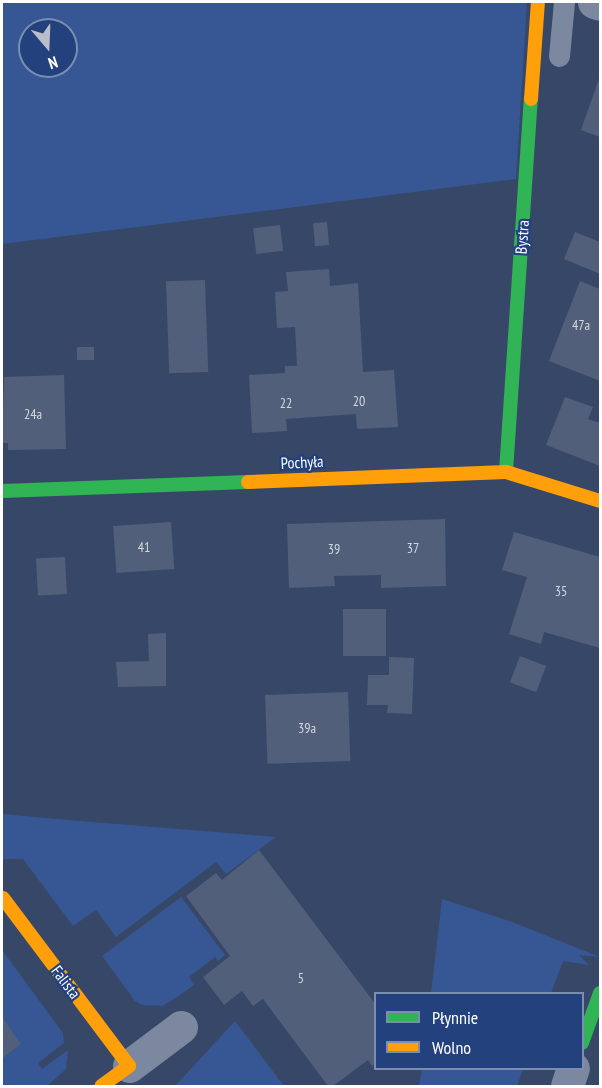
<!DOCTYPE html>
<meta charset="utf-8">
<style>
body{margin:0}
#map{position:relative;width:602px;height:1088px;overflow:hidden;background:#374768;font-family:"PT Sans Narrow",sans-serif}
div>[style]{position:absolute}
.green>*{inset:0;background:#365793}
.building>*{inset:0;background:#525f7a;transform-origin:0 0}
.lane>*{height:21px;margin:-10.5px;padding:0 10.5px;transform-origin:10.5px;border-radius:10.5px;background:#7b889f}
.street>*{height:33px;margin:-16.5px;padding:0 16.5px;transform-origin:16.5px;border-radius:16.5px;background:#7b889f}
.fast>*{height:14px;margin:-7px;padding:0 7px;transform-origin:7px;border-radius:7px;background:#30b455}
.slow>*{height:14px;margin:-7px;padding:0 7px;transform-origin:7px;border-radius:7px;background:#ff9f0a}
span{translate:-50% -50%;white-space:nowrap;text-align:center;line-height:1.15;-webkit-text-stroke:4.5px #23417c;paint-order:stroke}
.number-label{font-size:14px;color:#d4d7de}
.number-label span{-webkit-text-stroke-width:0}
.street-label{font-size:16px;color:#fff}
.frame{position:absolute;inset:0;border:3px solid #fff;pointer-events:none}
.legend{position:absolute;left:374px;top:992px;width:210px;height:78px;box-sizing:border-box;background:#23417c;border:2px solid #7b8db0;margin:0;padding:8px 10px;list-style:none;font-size:18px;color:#fff}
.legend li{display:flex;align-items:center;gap:12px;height:30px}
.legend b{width:30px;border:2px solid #7b8db0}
.north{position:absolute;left:18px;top:18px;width:60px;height:60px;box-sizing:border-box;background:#23417c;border:2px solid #7b8db0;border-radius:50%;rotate:161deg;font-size:16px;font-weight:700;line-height:24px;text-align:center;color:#fff}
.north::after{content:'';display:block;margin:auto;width:21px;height:27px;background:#b9bfca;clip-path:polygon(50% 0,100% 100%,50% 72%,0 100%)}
</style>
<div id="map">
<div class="green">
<div style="clip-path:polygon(evenodd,2px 2px,527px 2px,516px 179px,2px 244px,2px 2px,30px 30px,66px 30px,66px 66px,30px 66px,30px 30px)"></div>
<div style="clip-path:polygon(2px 814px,80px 821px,276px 837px,226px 874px,216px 862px,116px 937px,96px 910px,73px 926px,23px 859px,2px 859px)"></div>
<div style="clip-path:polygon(181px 897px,225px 955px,218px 961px,215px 957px,189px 977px,194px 985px,171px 1001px,162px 1006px,142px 1005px,135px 1001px,102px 956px)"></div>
<div style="clip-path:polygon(442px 899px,512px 922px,600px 957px,579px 955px,589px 965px,563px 961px,551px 993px,431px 993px)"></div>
<div style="clip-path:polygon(2px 950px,63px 1033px,64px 1043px,38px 1063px,42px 1069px,68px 1050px,66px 1069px,47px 1086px,2px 1086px,2px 1059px,21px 1044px,2px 1018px)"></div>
<div style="clip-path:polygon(235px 1021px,284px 1086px,175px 1086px)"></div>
<div style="clip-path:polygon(422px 1069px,422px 1068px,523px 1069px,517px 1086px,419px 1086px)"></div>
</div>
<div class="building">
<div style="clip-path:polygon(600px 76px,600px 137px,581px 130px)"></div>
<div style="left:327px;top:222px;width:23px;height:14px;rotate:85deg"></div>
<div style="left:280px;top:225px;width:26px;height:27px;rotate:83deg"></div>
<div style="clip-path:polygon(575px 232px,600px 242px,600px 274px,564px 259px)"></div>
<div style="clip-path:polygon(329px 269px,330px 286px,358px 283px,363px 372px,394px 370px,398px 427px,357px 429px,356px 414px,286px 419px,287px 431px,252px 433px,249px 375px,285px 373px,285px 366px,297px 366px,295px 327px,277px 328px,275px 292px,288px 291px,286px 272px)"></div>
<div style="left:205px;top:280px;width:92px;height:39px;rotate:88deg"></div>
<div style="clip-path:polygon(580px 281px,600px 289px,600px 381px,549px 361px)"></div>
<div style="left:77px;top:347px;width:17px;height:13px"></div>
<div style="clip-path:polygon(64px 375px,66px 449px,8px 450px,8px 443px,2px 443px,4px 377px)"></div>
<div style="clip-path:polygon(565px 397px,593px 407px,588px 419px,600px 423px,600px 466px,546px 445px)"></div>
<div style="clip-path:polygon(445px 519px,446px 586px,381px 588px,381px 575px,334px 576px,335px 586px,289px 588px,287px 524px)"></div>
<div style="left:171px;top:522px;width:47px;height:58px;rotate:86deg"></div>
<div style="clip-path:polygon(514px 532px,600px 557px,600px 648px,544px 632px,541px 644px,509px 634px,527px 577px,502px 570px)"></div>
<div style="left:65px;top:557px;width:37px;height:29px;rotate:87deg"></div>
<div style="left:343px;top:609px;width:43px;height:47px"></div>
<div style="clip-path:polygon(166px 633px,166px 686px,118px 687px,116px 662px,149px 661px,148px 634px)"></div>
<div style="left:520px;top:656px;width:28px;height:28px;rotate:21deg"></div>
<div style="clip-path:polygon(389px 657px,414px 658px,412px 714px,387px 713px,388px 705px,367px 705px,368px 675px,389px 675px)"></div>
<div style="left:348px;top:692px;width:69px;height:83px;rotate:88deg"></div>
<div style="clip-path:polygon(259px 850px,376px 1005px,376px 1063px,372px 1066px,368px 1060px,333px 1086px,328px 1086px,263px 999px,253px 1006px,242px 991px,224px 1005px,203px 977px,230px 956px,186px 896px,216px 873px,222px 880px)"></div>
<div style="clip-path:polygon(2px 1017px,21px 1044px,2px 1059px)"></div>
</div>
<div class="lane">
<div style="left:559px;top:56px;width:54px;rotate:-84.7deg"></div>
</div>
<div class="street">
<div style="left:594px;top:2px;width:6px;rotate:18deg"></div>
<div style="left:129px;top:1066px;width:65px;rotate:-36.9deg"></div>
<div style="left:567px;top:1086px;width:19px;rotate:-72deg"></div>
</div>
<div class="fast">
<div style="left:506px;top:472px;width:374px;rotate:-86.2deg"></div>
<div style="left:2px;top:491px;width:246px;rotate:-2.1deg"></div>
<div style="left:582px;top:1043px;width:53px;rotate:-70.2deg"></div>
</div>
<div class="slow">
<div style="left:531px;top:99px;width:97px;rotate:-85.9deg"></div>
<div style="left:248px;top:482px;width:258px;rotate:-2.2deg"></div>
<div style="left:506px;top:472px;width:98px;rotate:17.1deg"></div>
<div style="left:3px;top:898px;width:210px;rotate:53.1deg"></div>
<div style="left:129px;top:1066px;width:34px;rotate:144deg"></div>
</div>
<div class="number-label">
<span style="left:581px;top:325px">47a</span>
<span style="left:359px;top:401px">20</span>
<span style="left:286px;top:403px">22</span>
<span style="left:33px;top:414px">24a</span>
<span style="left:144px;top:547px">41</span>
<span style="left:413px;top:548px">37</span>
<span style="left:334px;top:549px">39</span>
<span style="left:561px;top:591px">35</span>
<span style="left:307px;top:728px">39a</span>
<span style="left:301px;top:978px">5</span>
</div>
<div class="street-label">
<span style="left:522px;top:237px;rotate:-86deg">Bystra</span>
<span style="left:302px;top:462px;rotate:-3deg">Pochyła</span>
<span style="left:66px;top:982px;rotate:53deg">Falista</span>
</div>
<div class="frame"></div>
<ul class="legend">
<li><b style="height:8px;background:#30b455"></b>Płynnie</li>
<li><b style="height:8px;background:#ff9f0a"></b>Wolno</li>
</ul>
<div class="north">N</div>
</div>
